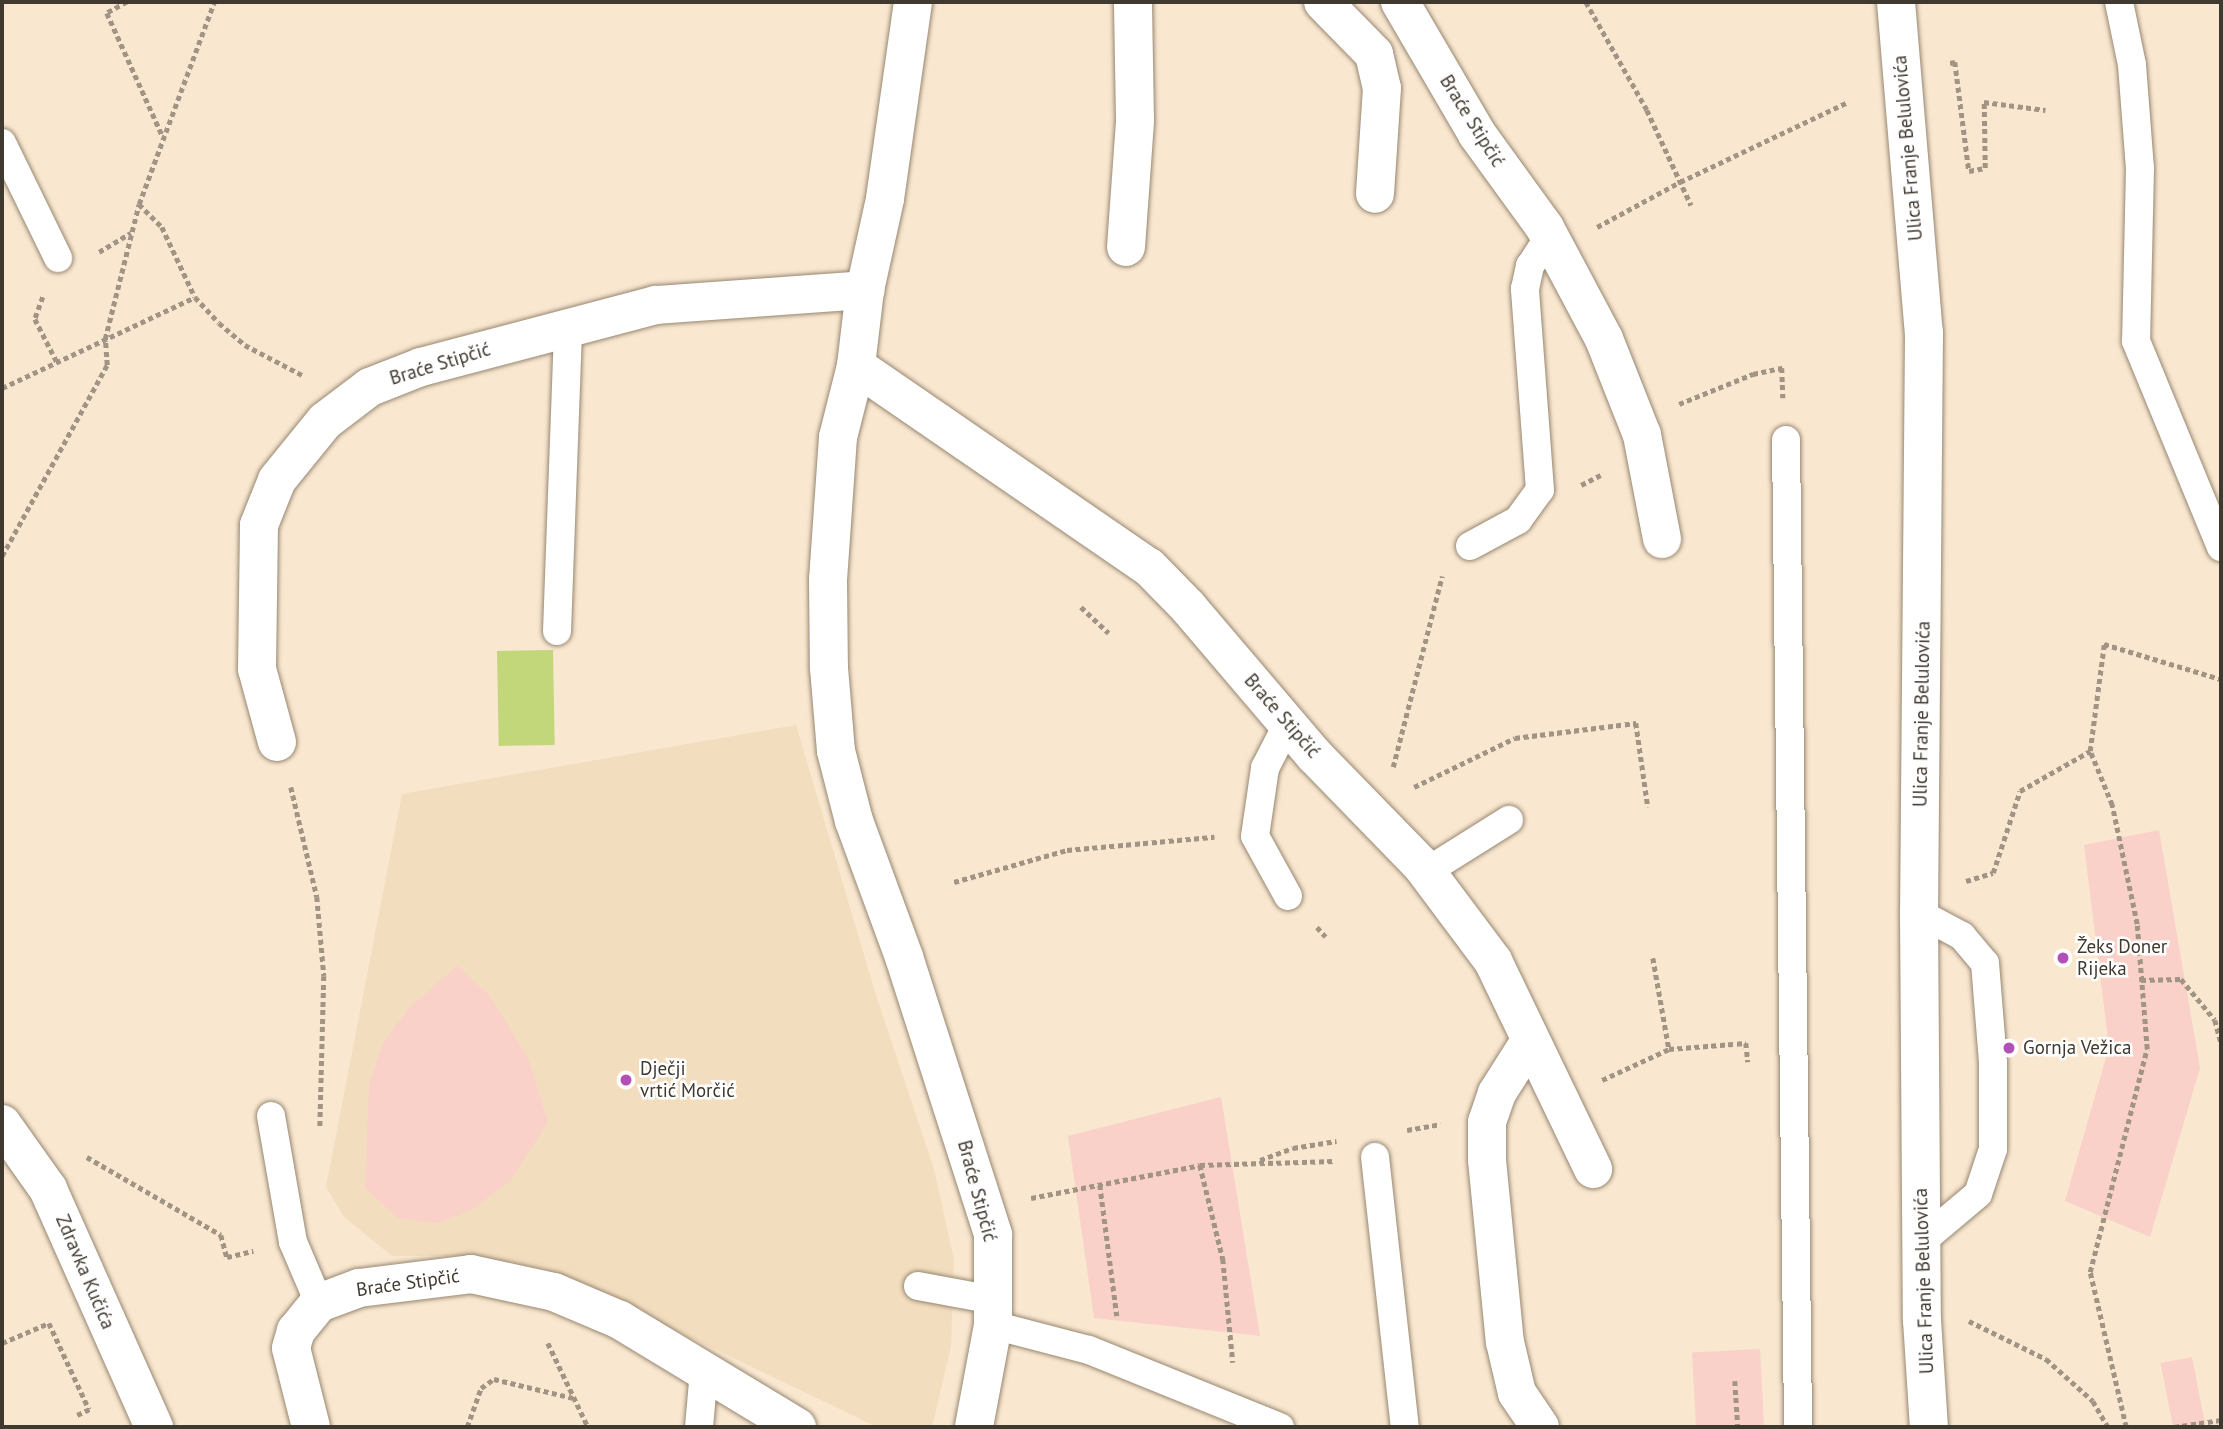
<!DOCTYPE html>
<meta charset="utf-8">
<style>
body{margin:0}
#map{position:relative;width:2223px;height:1429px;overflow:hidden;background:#f9e7d0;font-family:"PT Sans",sans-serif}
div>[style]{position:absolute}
.built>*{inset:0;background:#f3ddbf}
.green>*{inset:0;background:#f9d1c9;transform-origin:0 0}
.water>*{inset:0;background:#c2d67a;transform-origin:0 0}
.path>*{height:4.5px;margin-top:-2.25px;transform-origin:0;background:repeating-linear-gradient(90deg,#a19484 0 5px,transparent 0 8.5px)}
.roads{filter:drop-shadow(0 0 2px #978771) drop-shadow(0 0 2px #978771)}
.service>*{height:28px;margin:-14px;padding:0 14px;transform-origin:14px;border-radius:14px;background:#fff}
.minor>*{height:38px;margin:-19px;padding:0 19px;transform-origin:19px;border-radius:19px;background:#fff}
.dots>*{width:19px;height:19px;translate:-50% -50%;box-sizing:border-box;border:4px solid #fff;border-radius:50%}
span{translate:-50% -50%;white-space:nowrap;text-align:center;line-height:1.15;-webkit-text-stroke:5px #fff;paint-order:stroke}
.street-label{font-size:19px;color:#403930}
.poi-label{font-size:19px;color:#403930}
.left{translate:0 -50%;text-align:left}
.frame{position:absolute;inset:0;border:4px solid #403930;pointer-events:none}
</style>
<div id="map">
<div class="built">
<div style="clip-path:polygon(796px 725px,875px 992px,934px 1169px,954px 1260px,951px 1347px,932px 1427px,877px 1427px,548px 1269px,476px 1256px,392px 1256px,344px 1217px,326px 1187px,402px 794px)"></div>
</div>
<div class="green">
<div style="clip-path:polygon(2159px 830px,2200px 1068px,2150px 1237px,2065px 1201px,2109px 1047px,2084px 845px)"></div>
<div style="clip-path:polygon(457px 966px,489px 995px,528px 1058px,548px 1122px,510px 1181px,473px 1209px,438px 1223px,398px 1218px,365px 1188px,369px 1085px,383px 1043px,409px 1008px)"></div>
<div style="clip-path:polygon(1221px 1097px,1260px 1336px,1094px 1318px,1068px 1136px)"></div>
<div style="left:1760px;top:1349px;width:78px;height:68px;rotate:87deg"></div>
<div style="left:2192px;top:1357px;width:71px;height:32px;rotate:79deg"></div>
</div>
<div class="water">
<div style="left:553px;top:650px;width:95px;height:56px;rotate:89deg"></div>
</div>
<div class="path">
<div style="left:127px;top:2px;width:23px;rotate:151deg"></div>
<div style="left:107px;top:13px;width:136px;rotate:65.7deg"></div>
<div style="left:1586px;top:2px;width:124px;rotate:60.5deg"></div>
<div style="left:1647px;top:110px;width:105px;rotate:65.1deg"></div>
<div style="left:1950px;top:63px;width:5px;rotate:-11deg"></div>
<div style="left:1955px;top:62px;width:110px;rotate:82.7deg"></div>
<div style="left:1969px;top:171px;width:16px;rotate:-11deg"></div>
<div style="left:1985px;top:168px;width:66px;rotate:-90.9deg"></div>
<div style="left:1984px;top:102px;width:62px;rotate:7.5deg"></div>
<div style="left:139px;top:204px;width:33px;rotate:45deg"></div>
<div style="left:162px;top:227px;width:77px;rotate:64.8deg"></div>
<div style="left:195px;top:297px;width:35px;rotate:47deg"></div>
<div style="left:219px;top:323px;width:34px;rotate:40deg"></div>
<div style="left:245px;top:345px;width:67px;rotate:27.7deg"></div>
<div style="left:1597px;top:227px;width:94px;rotate:-28.5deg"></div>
<div style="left:1680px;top:182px;width:186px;rotate:-25.5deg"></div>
<div style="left:99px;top:252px;width:37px;rotate:-31deg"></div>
<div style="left:43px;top:297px;width:23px;rotate:110deg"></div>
<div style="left:35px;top:319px;width:48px;rotate:62.9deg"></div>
<div style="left:2px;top:388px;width:213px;rotate:-25.2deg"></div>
<div style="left:1679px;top:404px;width:80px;rotate:-22.1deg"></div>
<div style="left:1753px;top:374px;width:30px;rotate:-12deg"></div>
<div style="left:1782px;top:368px;width:30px;rotate:88deg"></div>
<div style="left:1581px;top:485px;width:22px;rotate:-27deg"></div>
<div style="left:2px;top:556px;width:218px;rotate:-61.2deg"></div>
<div style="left:107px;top:365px;width:26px;rotate:-94deg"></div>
<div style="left:105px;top:339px;width:139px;rotate:-75.9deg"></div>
<div style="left:139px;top:204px;width:215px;rotate:-69.6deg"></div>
<div style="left:1081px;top:607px;width:38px;rotate:43deg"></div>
<div style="left:1393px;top:767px;width:197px;rotate:-75.6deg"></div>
<div style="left:291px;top:787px;width:113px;rotate:76.7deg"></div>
<div style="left:317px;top:897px;width:79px;rotate:84.9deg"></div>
<div style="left:324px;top:976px;width:152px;rotate:91.5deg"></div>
<div style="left:1414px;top:787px;width:112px;rotate:-25.9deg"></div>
<div style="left:1515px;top:738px;width:122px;rotate:-7.1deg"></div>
<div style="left:1636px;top:723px;width:85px;rotate:81.9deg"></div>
<div style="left:1966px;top:881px;width:28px;rotate:-17deg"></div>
<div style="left:1993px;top:873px;width:86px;rotate:-71.8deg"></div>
<div style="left:2020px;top:791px;width:81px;rotate:-29.7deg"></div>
<div style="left:954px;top:882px;width:117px;rotate:-15.8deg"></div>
<div style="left:1067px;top:850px;width:148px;rotate:-5.1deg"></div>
<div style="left:1317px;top:927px;width:13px;rotate:48deg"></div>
<div style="left:1653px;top:958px;width:92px;rotate:80deg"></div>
<div style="left:2141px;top:980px;width:40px;rotate:-1.4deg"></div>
<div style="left:2181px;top:979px;width:53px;rotate:50.3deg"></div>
<div style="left:2215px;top:1020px;width:24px;rotate:75deg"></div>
<div style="left:1602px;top:1080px;width:74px;rotate:-24.8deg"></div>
<div style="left:1669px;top:1049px;width:77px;rotate:-4.5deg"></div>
<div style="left:1746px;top:1043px;width:19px;rotate:84deg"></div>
<div style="left:1407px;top:1130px;width:34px;rotate:-10deg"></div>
<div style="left:87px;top:1157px;width:155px;rotate:30.2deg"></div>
<div style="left:221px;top:1235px;width:23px;rotate:75deg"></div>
<div style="left:227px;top:1257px;width:27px;rotate:-13deg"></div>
<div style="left:1260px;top:1160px;width:35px;rotate:-20deg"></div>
<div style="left:1293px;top:1148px;width:44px;rotate:-9.2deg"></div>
<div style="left:1200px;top:1165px;width:97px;rotate:76.3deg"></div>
<div style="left:1223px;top:1259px;width:104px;rotate:84.5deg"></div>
<div style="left:1100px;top:1185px;width:132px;rotate:82.6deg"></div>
<div style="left:1031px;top:1198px;width:172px;rotate:-11deg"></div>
<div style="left:1200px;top:1165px;width:134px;rotate:-1.7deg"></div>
<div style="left:1969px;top:1321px;width:86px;rotate:26.3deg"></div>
<div style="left:2046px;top:1359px;width:63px;rotate:41.8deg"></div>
<div style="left:2093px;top:1401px;width:30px;rotate:60deg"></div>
<div style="left:2px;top:1343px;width:51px;rotate:-23.1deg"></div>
<div style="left:49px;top:1323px;width:95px;rotate:65.1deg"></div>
<div style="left:548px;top:1343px;width:93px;rotate:64.5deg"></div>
<div style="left:1735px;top:1381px;width:46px;rotate:86.3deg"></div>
<div style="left:77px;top:1415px;width:14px;rotate:-25deg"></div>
<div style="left:467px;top:1427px;width:41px;rotate:-70.3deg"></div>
<div style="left:481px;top:1388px;width:16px;rotate:-35deg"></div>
<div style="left:494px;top:1379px;width:81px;rotate:13.5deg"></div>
<div style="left:2126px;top:1427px;width:159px;rotate:-103.1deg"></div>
<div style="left:2090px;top:1272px;width:230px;rotate:-75.7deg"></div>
<div style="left:2147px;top:1049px;width:125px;rotate:-94.6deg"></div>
<div style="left:2137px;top:924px;width:122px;rotate:-101.9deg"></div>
<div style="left:2112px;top:805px;width:58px;rotate:-112.2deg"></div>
<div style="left:2090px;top:751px;width:108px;rotate:-82.5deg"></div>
<div style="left:2104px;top:644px;width:122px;rotate:16.7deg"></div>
<div style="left:2174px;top:1427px;width:48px;rotate:-8.5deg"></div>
</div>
<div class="roads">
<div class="service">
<div style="left:2119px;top:2px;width:64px;rotate:78.3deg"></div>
<div style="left:2132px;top:65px;width:103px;rotate:85.6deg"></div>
<div style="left:2140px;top:168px;width:173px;rotate:91.3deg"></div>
<div style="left:2136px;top:341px;width:223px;rotate:67.6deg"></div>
<div style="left:2px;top:143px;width:128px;rotate:64deg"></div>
<div style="left:1786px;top:440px;width:987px;rotate:89.3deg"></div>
<div style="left:1470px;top:546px;width:55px;rotate:-28.4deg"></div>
<div style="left:1518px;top:520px;width:37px;rotate:-54deg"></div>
<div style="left:1540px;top:490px;width:202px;rotate:-94.3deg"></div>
<div style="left:1525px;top:289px;width:24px;rotate:-78deg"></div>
<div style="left:1530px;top:266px;width:35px;rotate:-57deg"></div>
<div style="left:557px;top:631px;width:302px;rotate:-87.9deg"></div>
<div style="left:1426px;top:872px;width:98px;rotate:-32.1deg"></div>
<div style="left:1288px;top:896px;width:68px;rotate:-118.8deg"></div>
<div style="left:1255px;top:836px;width:69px;rotate:-81.6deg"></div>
<div style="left:1265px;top:768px;width:51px;rotate:-62.9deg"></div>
<div style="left:1919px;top:913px;width:49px;rotate:28.1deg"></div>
<div style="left:1962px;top:936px;width:35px;rotate:50deg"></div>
<div style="left:1985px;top:963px;width:100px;rotate:85.4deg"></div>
<div style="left:1993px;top:1063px;width:86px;rotate:90deg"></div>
<div style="left:1993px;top:1149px;width:47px;rotate:108.4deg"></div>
<div style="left:1978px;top:1194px;width:75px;rotate:139.9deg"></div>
<div style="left:271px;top:1116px;width:128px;rotate:80.1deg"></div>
<div style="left:293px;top:1242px;width:66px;rotate:66.9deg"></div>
<div style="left:1375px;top:1157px;width:272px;rotate:83.7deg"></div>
<div style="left:918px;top:1286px;width:77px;rotate:10.4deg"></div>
<div style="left:993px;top:1325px;width:99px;rotate:14.6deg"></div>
<div style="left:1089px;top:1350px;width:206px;rotate:22deg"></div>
<div style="left:699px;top:1427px;width:56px;rotate:-84.9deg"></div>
</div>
<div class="minor">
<div style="left:913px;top:2px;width:199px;rotate:98.1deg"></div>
<div style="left:885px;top:199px;width:93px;rotate:102.4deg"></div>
<div style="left:865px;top:290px;width:77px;rotate:96.8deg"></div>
<div style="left:856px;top:366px;width:73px;rotate:104.2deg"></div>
<div style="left:838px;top:437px;width:142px;rotate:94deg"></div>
<div style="left:828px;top:579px;width:89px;rotate:89.4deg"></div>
<div style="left:829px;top:668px;width:83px;rotate:85.2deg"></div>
<div style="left:836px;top:751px;width:72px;rotate:75.6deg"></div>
<div style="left:854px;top:821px;width:145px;rotate:69.8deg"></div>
<div style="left:904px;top:957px;width:292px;rotate:72.2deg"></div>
<div style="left:993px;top:1235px;width:90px;rotate:90deg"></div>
<div style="left:993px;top:1325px;width:104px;rotate:100.6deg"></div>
<div style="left:1323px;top:2px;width:73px;rotate:45.6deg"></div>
<div style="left:1374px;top:54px;width:35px;rotate:77deg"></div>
<div style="left:1382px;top:88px;width:106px;rotate:93.8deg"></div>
<div style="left:1400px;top:2px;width:153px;rotate:59.7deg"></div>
<div style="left:1477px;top:134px;width:116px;rotate:54.1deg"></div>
<div style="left:1545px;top:228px;width:126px;rotate:62deg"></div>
<div style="left:1604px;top:339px;width:103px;rotate:68.4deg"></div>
<div style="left:1642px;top:435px;width:106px;rotate:79.1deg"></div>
<div style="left:1896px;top:2px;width:331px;rotate:85.2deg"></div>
<div style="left:1924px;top:332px;width:581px;rotate:90.49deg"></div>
<div style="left:1919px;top:913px;width:407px;rotate:89.6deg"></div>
<div style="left:1922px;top:1320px;width:107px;rotate:86.3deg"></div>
<div style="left:1126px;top:247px;width:127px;rotate:-85.9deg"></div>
<div style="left:1135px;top:120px;width:118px;rotate:-91deg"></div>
<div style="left:856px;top:366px;width:355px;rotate:34.5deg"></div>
<div style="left:1149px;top:567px;width:56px;rotate:45.7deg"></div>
<div style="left:1188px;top:607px;width:196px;rotate:49.6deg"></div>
<div style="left:1315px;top:756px;width:153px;rotate:45.8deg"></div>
<div style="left:1422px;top:866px;width:119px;rotate:53.2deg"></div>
<div style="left:1493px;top:961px;width:231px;rotate:64.3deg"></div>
<div style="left:277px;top:742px;width:76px;rotate:-105.3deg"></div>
<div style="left:257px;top:669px;width:144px;rotate:-89.2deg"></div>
<div style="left:259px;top:525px;width:48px;rotate:-68.2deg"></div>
<div style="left:277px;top:480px;width:76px;rotate:-50.9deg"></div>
<div style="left:325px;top:421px;width:56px;rotate:-37.1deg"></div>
<div style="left:370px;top:387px;width:55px;rotate:-21.4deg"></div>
<div style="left:421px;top:367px;width:243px;rotate:-14.8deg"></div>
<div style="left:656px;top:305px;width:210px;rotate:-4.1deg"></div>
<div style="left:1530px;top:1041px;width:62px;rotate:122.4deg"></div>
<div style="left:1497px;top:1093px;width:31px;rotate:109deg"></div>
<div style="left:1487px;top:1122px;width:38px;rotate:90deg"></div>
<div style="left:1487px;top:1160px;width:183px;rotate:84.4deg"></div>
<div style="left:1505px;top:1342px;width:52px;rotate:76.8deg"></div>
<div style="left:1517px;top:1393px;width:41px;rotate:55.9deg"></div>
<div style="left:2px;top:1124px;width:80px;rotate:54.7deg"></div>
<div style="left:48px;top:1189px;width:261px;rotate:66deg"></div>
<div style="left:311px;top:1427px;width:81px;rotate:-104.2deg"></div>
<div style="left:291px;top:1348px;width:18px;rotate:-74deg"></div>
<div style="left:296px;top:1331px;width:36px;rotate:-51deg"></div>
<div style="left:319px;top:1303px;width:43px;rotate:-20.6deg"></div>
<div style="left:359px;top:1288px;width:113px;rotate:-7.1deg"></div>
<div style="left:471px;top:1274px;width:85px;rotate:12.2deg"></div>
<div style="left:554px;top:1292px;width:72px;rotate:23deg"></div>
<div style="left:620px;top:1320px;width:207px;rotate:31.2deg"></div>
</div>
</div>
<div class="dots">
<div style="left:2063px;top:958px;background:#b150b7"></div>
<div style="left:2009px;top:1048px;background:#b150b7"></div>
<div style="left:626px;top:1080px;background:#b150b7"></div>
</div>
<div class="street-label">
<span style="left:1472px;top:121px;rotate:58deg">Braće Stipčić</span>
<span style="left:1908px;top:148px;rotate:-95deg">Ulica Franje Belulovića</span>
<span style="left:440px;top:364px;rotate:-17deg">Braće Stipčić</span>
<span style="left:1922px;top:714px;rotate:-89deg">Ulica Franje Belulovića</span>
<span style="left:1282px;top:716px;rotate:49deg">Braće Stipčić</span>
<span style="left:977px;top:1191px;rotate:75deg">Braće Stipčić</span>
<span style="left:85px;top:1272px;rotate:67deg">Zdravka Kučića</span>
<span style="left:1924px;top:1281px;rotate:-92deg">Ulica Franje Belulovića</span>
<span style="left:408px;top:1283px;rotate:-8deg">Braće Stipčić</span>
</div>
<div class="poi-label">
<span class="left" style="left:2077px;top:958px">Žeks Doner<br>Rijeka</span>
<span class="left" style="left:2023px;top:1048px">Gornja Vežica</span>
<span class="left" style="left:640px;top:1080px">Dječji<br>vrtić Morčić</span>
</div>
<div class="frame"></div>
</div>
